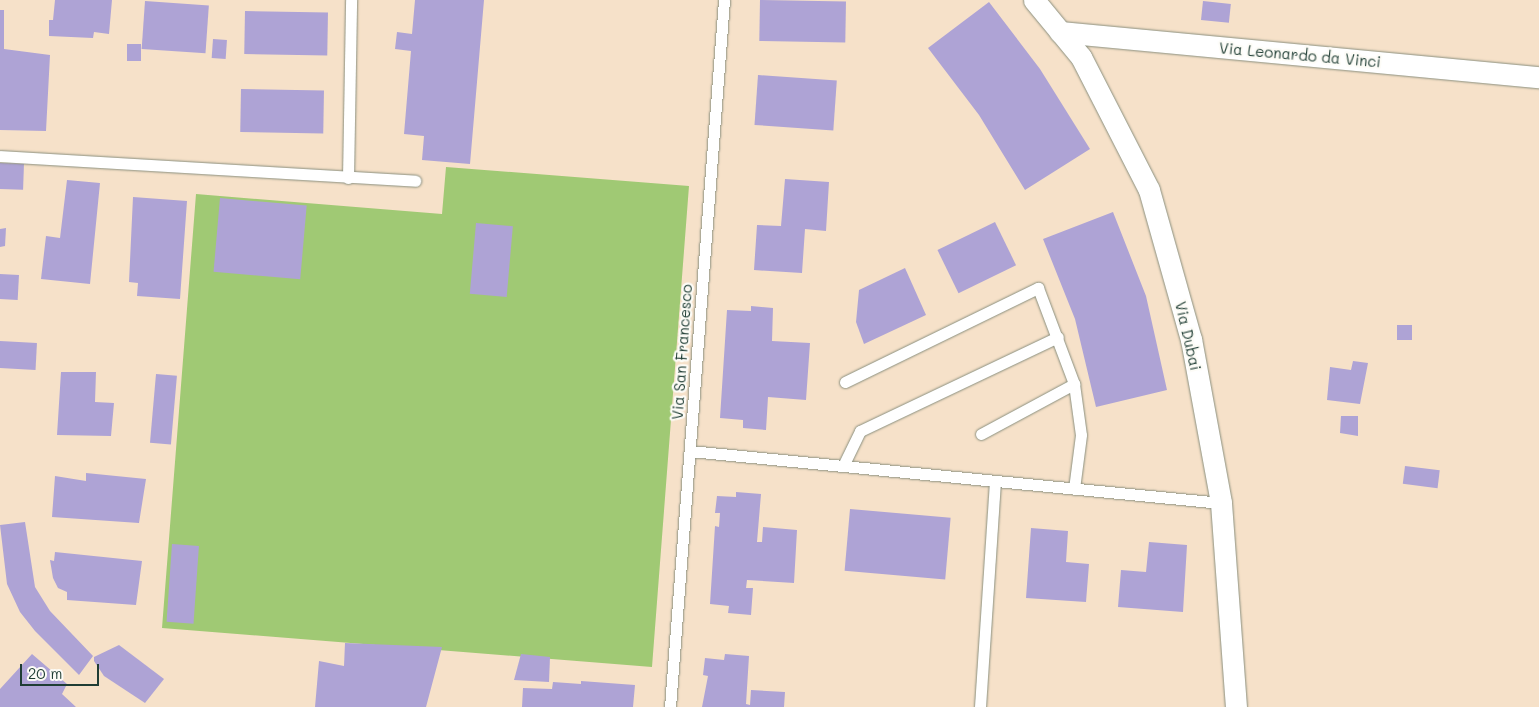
<!DOCTYPE html>
<style>
body{margin:0}
#map{position:relative;width:1539px;height:707px;overflow:hidden;background:#f6e1c9;font-family:Mali,sans-serif}
div>[style]{position:absolute}
.green>*{inset:0;background:#a0c974}
.building>*{inset:0;background:#aea3d5;transform-origin:0 0}
.roads{filter:drop-shadow(0 0 1px #8a8f7e) drop-shadow(0 0 1px #8a8f7e)}
.service>*{height:11px;margin:-5.5px;padding:0 5.5px;transform-origin:5.5px;border-radius:5.5px;background:#fff}
.minor>*{height:21px;margin:-10.5px;padding:0 10.5px;transform-origin:10.5px;border-radius:10.5px;background:#fff}
span{translate:-50% -50%;white-space:nowrap;text-align:center;line-height:1.15;-webkit-text-stroke:4.5px #fdfcf7;paint-order:stroke}
.street-label{font-size:15px;color:#1f3d34}
.scale{position:absolute;left:20px;top:664px;width:79px;height:22px;box-sizing:border-box;border:2px solid #1f3d34;border-top:0;padding-left:6px;font-size:15px;line-height:18px;white-space:nowrap;color:#1f3d34;-webkit-text-stroke:4px #fdfcf7;paint-order:stroke}
</style>
<div id="map">
<div class="green">
<div style="clip-path:polygon(446px 167px,689px 186px,652px 667px,162px 628px,196px 194px,442px 214px)"></div>
</div>
<div class="building">
<div style="clip-path:polygon(55px 0,112px 0,109px 34px,94px 32px,93px 38px,49px 36px,49px 20px,53px 20px)"></div>
<div style="clip-path:polygon(415px 0,484px 0,470px 164px,422px 160px,424px 136px,404px 134px,411px 51px,395px 49px,397px 32px,412px 34px)"></div>
<div style="left:760px;top:0;width:86px;height:41px;rotate:1deg"></div>
<div style="left:145px;top:1px;width:64px;height:48px;rotate:4deg"></div>
<div style="left:1203px;top:1px;width:28px;height:19px;rotate:6deg"></div>
<div style="clip-path:polygon(989px 2px,1040px 69px,1090px 149px,1025px 190px,979px 115px,928px 48px)"></div>
<div style="clip-path:polygon(0 10px,4px 10px,4px 49px,50px 55px,46px 131px,0 130px)"></div>
<div style="left:245px;top:11px;width:83px;height:43px;rotate:1deg"></div>
<div style="left:213px;top:39px;width:14px;height:19px;rotate:4deg"></div>
<div style="left:141px;top:44px;width:17px;height:14px;rotate:90deg"></div>
<div style="left:758px;top:75px;width:79px;height:50px;rotate:4deg"></div>
<div style="left:241px;top:89px;width:83px;height:43px;rotate:1deg"></div>
<div style="left:0;top:163px;width:24px;height:26px;rotate:2deg"></div>
<div style="clip-path:polygon(785px 179px,829px 182px,826px 231px,805px 229px,802px 273px,754px 270px,757px 225px,781px 226px)"></div>
<div style="clip-path:polygon(67px 180px,100px 183px,90px 284px,41px 279px,46px 236px,60px 238px)"></div>
<div style="clip-path:polygon(133px 197px,187px 201px,180px 299px,137px 296px,138px 283px,129px 282px)"></div>
<div style="left:220px;top:198px;width:87px;height:74px;rotate:5deg"></div>
<div style="clip-path:polygon(1113px 212px,1146px 296px,1167px 390px,1096px 407px,1075px 319px,1043px 239px)"></div>
<div style="left:995px;top:222px;width:48px;height:64px;rotate:64deg"></div>
<div style="left:476px;top:223px;width:37px;height:71px;rotate:5deg"></div>
<div style="clip-path:polygon(6px 228px,5px 246px,0 247px,0 229px)"></div>
<div style="clip-path:polygon(905px 268px,926px 315px,864px 344px,856px 322px,859px 290px)"></div>
<div style="left:0;top:274px;width:19px;height:25px;rotate:3deg"></div>
<div style="clip-path:polygon(751px 306px,773px 308px,772px 341px,810px 343px,806px 400px,768px 397px,766px 430px,743px 428px,743px 420px,720px 418px,727px 310px,751px 311px)"></div>
<div style="left:1397px;top:325px;width:15px;height:15px"></div>
<div style="left:0;top:341px;width:37px;height:27px;rotate:3deg"></div>
<div style="clip-path:polygon(1353px 361px,1368px 363px,1360px 404px,1327px 400px,1330px 367px,1351px 370px)"></div>
<div style="clip-path:polygon(61px 372px,96px 372px,95px 402px,114px 403px,111px 436px,57px 435px)"></div>
<div style="left:156px;top:374px;width:21px;height:69px;rotate:5deg"></div>
<div style="clip-path:polygon(1341px 416px,1358px 416px,1358px 436px,1340px 433px)"></div>
<div style="left:1405px;top:466px;width:35px;height:18px;rotate:7deg"></div>
<div style="clip-path:polygon(86px 473px,146px 479px,139px 523px,52px 517px,55px 476px,86px 481px)"></div>
<div style="clip-path:polygon(736px 492px,761px 494px,757px 542px,762px 542px,763px 527px,797px 530px,794px 583px,747px 580px,746px 588px,753px 588px,751px 615px,728px 613px,729px 606px,710px 604px,715px 526px,719px 527px,720px 513px,715px 513px,717px 496px,736px 497px)"></div>
<div style="left:850px;top:509px;width:101px;height:62px;rotate:5deg"></div>
<div style="clip-path:polygon(25px 522px,35px 587px,50px 611px,93px 656px,79px 675px,35px 631px,20px 612px,7px 584px,0 525px)"></div>
<div style="clip-path:polygon(1031px 528px,1068px 531px,1066px 562px,1089px 564px,1086px 602px,1026px 598px)"></div>
<div style="clip-path:polygon(1149px 542px,1187px 545px,1183px 612px,1118px 607px,1121px 570px,1146px 572px)"></div>
<div style="left:172px;top:544px;width:27px;height:78px;rotate:4deg"></div>
<div style="clip-path:polygon(55px 552px,142px 561px,136px 605px,67px 600px,67px 592px,58px 588px,53px 578px,50px 560px,54px 561px)"></div>
<div style="clip-path:polygon(345px 643px,442px 647px,426px 707px,315px 707px,319px 661px,344px 666px)"></div>
<div style="clip-path:polygon(119px 645px,164px 679px,145px 703px,104px 676px,94px 661px,94px 657px)"></div>
<div style="clip-path:polygon(32px 654px,67px 684px,62px 694px,76px 707px,0 707px,0 689px)"></div>
<div style="clip-path:polygon(521px 654px,550px 657px,549px 682px,514px 680px)"></div>
<div style="clip-path:polygon(725px 654px,749px 656px,746px 704px,750px 705px,751px 690px,785px 692px,784px 707px,702px 707px,708px 676px,703px 675px,705px 658px,724px 660px)"></div>
<div style="clip-path:polygon(581px 681px,635px 685px,633px 707px,522px 707px,523px 688px,552px 689px,553px 682px,581px 684px)"></div>
</div>
<div class="roads">
<div class="service">
<div style="left:0;top:156px;width:416px;rotate:3.4deg"></div>
<div style="left:348px;top:178px;width:178px;rotate:-89deg"></div>
<div style="left:845px;top:382px;width:215px;rotate:-26deg"></div>
<div style="left:1038px;top:288px;width:103px;rotate:69.4deg"></div>
<div style="left:1074px;top:384px;width:51px;rotate:82.2deg"></div>
<div style="left:1081px;top:435px;width:54px;rotate:97.4deg"></div>
<div style="left:981px;top:434px;width:106px;rotate:-28.3deg"></div>
<div style="left:690px;top:451px;width:534px;rotate:5.59deg"></div>
<div style="left:843px;top:466px;width:39px;rotate:-64deg"></div>
<div style="left:860px;top:431px;width:219px;rotate:-25.4deg"></div>
<div style="left:670px;top:707px;width:709px;rotate:-85.63deg"></div>
<div style="left:980px;top:707px;width:226px;rotate:-86.2deg"></div>
</div>
<div class="minor">
<div style="left:1034px;top:0;width:74px;rotate:50.5deg"></div>
<div style="left:1081px;top:57px;width:149px;rotate:62.9deg"></div>
<div style="left:1149px;top:190px;width:155px;rotate:74.3deg"></div>
<div style="left:1191px;top:339px;width:167px;rotate:79.6deg"></div>
<div style="left:1221px;top:503px;width:205px;rotate:85.8deg"></div>
<div style="left:1060px;top:32px;width:481px;rotate:5.4deg"></div>
</div>
</div>
<div class="street-label">
<span style="left:1300px;top:55px;rotate:5deg">Via Leonardo da Vinci</span>
<span style="left:1188px;top:336px;rotate:77deg">Via Dubai</span>
<span style="left:682px;top:352px;rotate:-86deg">Via San Francesco</span>
</div>
<div class="scale">20 m</div>
</div>
